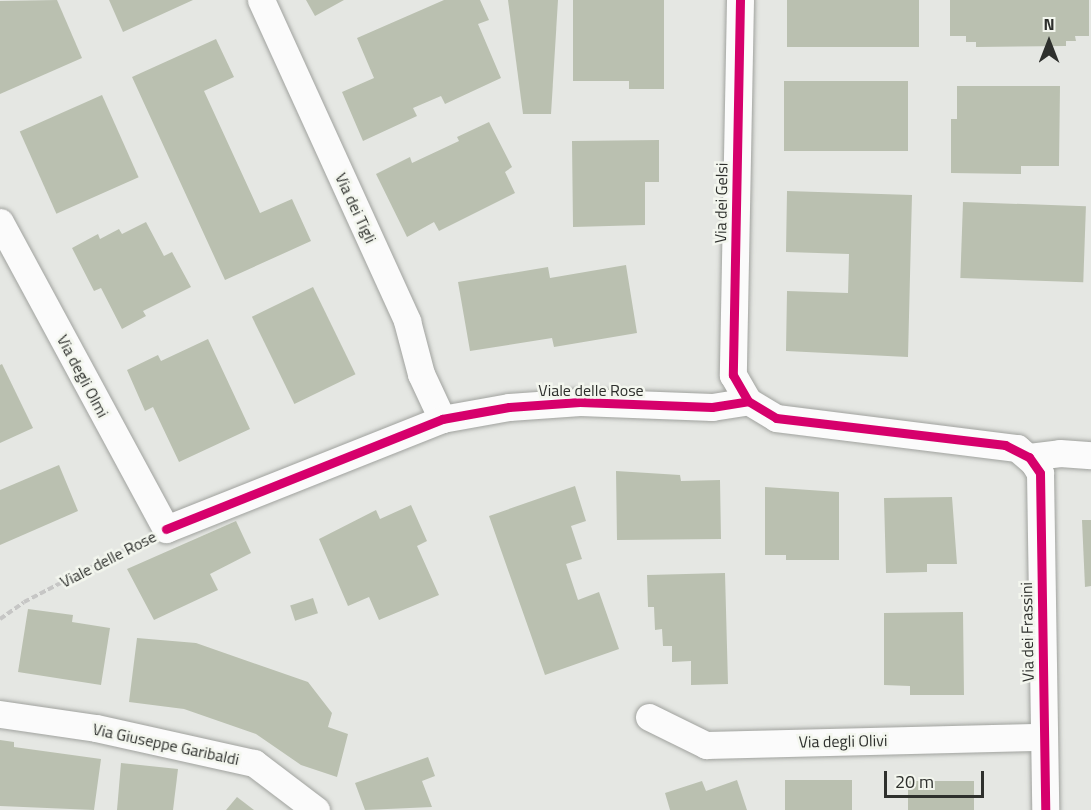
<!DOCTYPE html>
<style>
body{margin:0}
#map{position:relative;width:1091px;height:810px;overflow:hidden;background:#e5e7e3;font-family:"Titillium Web",sans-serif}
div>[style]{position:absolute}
.building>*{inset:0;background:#bac0b0;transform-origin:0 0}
.path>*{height:4px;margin-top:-2px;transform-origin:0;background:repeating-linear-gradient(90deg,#c6c6c5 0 6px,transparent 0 9px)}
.roads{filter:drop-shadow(0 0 2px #a0a29e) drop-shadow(0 0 2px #a0a29e)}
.minor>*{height:27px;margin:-13.5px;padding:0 13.5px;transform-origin:13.5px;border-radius:13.5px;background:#fbfbfb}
.cycleway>*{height:9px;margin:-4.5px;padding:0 4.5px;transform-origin:4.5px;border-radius:4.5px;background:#d6006c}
span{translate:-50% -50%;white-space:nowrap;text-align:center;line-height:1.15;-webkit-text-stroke:5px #f3f6ee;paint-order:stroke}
.street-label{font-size:16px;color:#2e302d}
.north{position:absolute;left:1019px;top:12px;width:60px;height:60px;-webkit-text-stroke:4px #f3f6ee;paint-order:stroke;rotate:0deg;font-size:16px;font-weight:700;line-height:24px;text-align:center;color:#2e302d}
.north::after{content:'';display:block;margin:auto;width:21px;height:27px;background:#2e302d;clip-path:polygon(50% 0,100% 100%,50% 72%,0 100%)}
.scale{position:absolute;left:884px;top:771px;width:100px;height:27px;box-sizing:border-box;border:3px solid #2e302d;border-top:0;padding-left:8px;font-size:18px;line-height:21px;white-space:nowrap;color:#2e302d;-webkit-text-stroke:4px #f3f6ee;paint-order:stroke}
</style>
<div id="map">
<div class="building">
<div style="clip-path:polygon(57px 0,82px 58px,0 94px,0 1px)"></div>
<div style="clip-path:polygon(109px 0,193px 0,123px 32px)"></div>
<div style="clip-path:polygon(306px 0,344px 0,315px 16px)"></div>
<div style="clip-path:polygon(444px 0,480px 0,489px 20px,478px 24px,501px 78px,445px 104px,441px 96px,413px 108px,417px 116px,363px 141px,342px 92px,374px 78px,357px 38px)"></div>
<div style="clip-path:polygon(508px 0,558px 0,551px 114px,523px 114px)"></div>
<div style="clip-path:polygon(573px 0,664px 0,664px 89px,629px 89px,629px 81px,573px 81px)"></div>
<div style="left:787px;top:0;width:132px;height:47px"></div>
<div style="clip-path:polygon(950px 0,1089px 0,1089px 36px,1075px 36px,1076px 41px,1066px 41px,1066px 46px,976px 47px,976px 42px,966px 42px,966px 36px,950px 36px)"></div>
<div style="clip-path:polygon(216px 39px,234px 77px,204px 91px,260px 213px,292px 199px,311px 241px,225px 280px,132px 77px)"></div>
<div style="left:784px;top:81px;width:124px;height:70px"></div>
<div style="clip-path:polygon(957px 86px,1060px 86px,1059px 166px,1021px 166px,1021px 174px,951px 173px,951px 119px,957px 119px)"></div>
<div style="left:102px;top:95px;width:90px;height:90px;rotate:66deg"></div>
<div style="clip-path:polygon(489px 122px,512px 167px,505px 172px,515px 193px,439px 231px,434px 222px,407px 237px,376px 174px,410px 157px,412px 163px,459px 141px,457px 137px)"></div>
<div style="clip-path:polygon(659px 140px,659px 182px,645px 182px,645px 225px,573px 227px,572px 141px)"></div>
<div style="clip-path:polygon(787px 191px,912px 195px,908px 357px,786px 351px,787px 291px,848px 293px,849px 254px,786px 252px)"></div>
<div style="left:963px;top:202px;width:123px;height:76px;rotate:2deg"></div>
<div style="clip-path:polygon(146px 222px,164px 256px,172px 252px,191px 287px,143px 311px,146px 316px,122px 329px,101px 288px,94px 291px,72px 248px,98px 234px,100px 239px,119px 229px,122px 234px)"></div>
<div style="clip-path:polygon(626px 265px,637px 333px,554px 347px,552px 338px,470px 351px,458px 282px,548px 267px,550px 278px)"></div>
<div style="left:313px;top:287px;width:97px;height:68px;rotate:64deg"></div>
<div style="clip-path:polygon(208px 339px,250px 429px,179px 462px,153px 407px,145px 411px,127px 370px,158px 355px,161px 361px)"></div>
<div style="clip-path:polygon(2px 364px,33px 428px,0 443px,0 365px)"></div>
<div style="clip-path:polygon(59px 465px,78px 511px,0 545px,0 490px)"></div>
<div style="clip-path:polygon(616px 471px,680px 475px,681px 481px,720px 480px,721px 539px,617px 540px)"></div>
<div style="clip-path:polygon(575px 486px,586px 521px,571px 526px,582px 559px,566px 564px,578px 600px,599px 592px,619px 649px,545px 675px,489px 516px)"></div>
<div style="clip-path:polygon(765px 487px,839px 492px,839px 560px,786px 560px,786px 555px,765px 555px)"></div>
<div style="clip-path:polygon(952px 497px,957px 564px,927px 564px,927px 572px,886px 573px,884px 498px)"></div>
<div style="clip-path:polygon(411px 505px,427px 541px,417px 546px,439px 595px,379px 620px,369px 597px,348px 606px,319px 539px,376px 510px,380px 519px)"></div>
<div style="clip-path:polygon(1082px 520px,1091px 520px,1091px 586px,1085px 587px)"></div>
<div style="clip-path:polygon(236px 521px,251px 553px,210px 574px,218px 590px,154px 620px,127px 569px)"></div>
<div style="clip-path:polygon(725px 573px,728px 684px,691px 685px,691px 661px,672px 662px,672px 646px,663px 646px,662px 629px,655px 630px,654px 607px,648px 607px,647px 575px)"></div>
<div style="left:313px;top:598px;width:16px;height:24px;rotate:72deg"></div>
<div style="clip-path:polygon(28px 609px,73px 615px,72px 622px,110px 628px,101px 685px,18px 672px)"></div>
<div style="clip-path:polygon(963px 612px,964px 695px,910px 695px,910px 686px,884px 685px,884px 613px)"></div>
<div style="clip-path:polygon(137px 638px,196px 643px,308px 682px,332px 713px,328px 727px,348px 734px,337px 777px,301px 765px,256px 734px,184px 709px,129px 702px)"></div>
<div style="clip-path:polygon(0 740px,14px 742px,14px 747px,101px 759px,94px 810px,0 806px)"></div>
<div style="clip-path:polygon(428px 757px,435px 776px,422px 781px,432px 807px,365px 810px,355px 783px)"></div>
<div style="clip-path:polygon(121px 763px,178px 769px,173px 810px,117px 810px)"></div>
<div style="clip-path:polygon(737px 780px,747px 810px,670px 810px,665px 793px,702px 781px,706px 791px)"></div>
<div style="left:852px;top:780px;width:30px;height:67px;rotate:90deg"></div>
<div style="left:908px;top:781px;width:66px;height:29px"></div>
<div style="clip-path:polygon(237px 797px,254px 810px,226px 810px)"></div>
</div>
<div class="path">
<div style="left:0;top:619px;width:29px;rotate:-35deg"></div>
<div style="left:24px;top:602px;width:128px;rotate:-27.4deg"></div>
</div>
<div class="roads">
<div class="minor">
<div style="left:261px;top:0;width:353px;rotate:65.5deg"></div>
<div style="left:407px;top:321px;width:55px;rotate:75.2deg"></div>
<div style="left:421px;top:374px;width:50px;rotate:65deg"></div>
<div style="left:740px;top:0;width:375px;rotate:91.1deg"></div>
<div style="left:733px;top:375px;width:30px;rotate:60deg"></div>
<div style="left:0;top:222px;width:349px;rotate:61.6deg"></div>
<div style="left:166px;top:529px;width:297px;rotate:-21.7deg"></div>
<div style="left:442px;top:419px;width:68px;rotate:-10.2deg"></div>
<div style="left:509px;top:407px;width:71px;rotate:-4deg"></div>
<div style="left:580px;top:402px;width:132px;rotate:2.2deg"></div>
<div style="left:712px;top:407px;width:36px;rotate:-9deg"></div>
<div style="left:748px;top:401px;width:33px;rotate:31deg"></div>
<div style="left:776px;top:418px;width:243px;rotate:7.1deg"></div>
<div style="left:1017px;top:448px;width:23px;rotate:41deg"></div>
<div style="left:1034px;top:463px;width:12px;rotate:59deg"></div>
<div style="left:1040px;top:473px;width:337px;rotate:89.1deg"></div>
<div style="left:1029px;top:457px;width:31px;rotate:-7deg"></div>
<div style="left:1060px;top:453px;width:31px;rotate:4deg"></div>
<div style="left:0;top:714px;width:97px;rotate:8.3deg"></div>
<div style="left:96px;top:728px;width:162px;rotate:12.5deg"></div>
<div style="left:254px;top:763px;width:78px;rotate:37.2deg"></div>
<div style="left:649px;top:717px;width:64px;rotate:26.2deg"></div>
<div style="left:706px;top:745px;width:338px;rotate:-1.4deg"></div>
</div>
</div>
<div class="cycleway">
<div style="left:740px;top:0;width:375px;rotate:91.1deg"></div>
<div style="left:733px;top:375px;width:30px;rotate:60deg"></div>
<div style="left:166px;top:529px;width:297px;rotate:-21.7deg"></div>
<div style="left:442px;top:419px;width:68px;rotate:-10.2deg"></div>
<div style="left:509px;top:407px;width:71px;rotate:-4deg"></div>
<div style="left:580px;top:402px;width:132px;rotate:2.2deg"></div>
<div style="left:712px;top:407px;width:36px;rotate:-9deg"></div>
<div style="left:748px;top:401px;width:33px;rotate:31deg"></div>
<div style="left:776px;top:418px;width:231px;rotate:6.7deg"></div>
<div style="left:1005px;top:445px;width:27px;rotate:27deg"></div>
<div style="left:1029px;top:457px;width:19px;rotate:55deg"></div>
<div style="left:1040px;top:473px;width:337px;rotate:89.1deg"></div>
</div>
<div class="street-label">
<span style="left:721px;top:203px;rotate:-89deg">Via dei Gelsi</span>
<span style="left:356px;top:208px;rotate:65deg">Via dei Tigli</span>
<span style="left:83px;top:376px;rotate:62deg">Via degli Olmi</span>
<span style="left:591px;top:390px">Viale delle Rose</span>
<span style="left:108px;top:559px;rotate:-27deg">Viale delle Rose</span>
<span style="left:1027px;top:632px;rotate:-91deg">Via dei Frassini</span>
<span style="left:843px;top:741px;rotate:-1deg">Via degli Olivi</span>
<span style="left:166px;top:744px;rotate:12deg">Via Giuseppe Garibaldi</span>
</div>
<div class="north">N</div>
<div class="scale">20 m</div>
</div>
